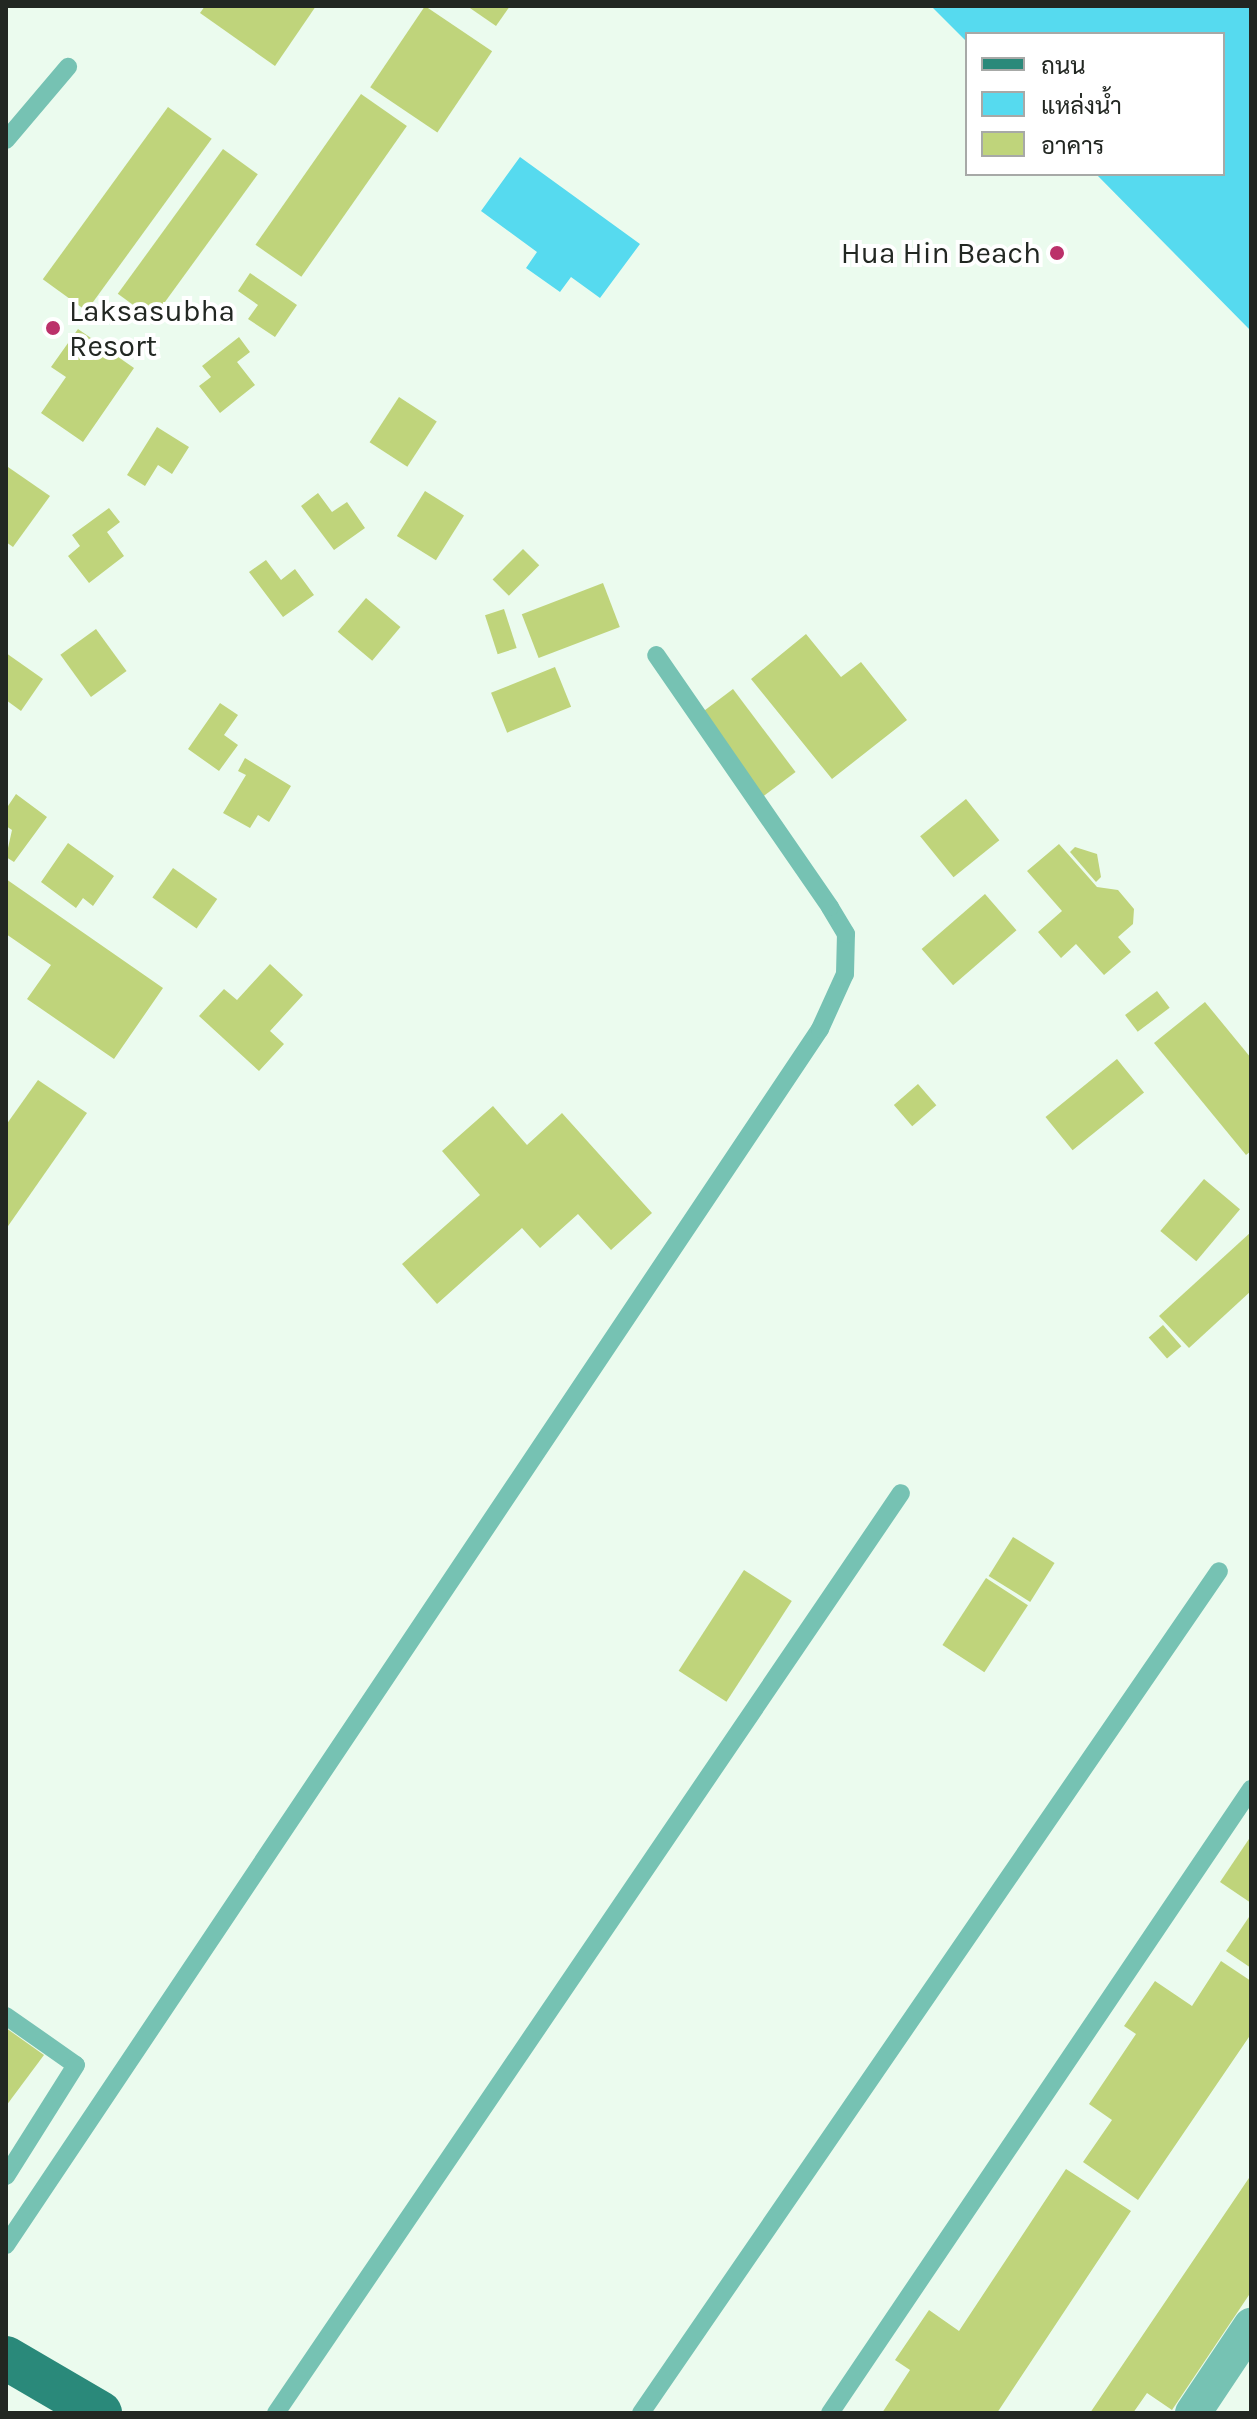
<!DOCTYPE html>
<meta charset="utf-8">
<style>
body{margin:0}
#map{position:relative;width:1257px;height:2419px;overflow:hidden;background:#ebfbee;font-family:Karla,Sarabun,sans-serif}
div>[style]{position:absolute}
.water>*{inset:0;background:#56daef}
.building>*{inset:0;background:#bfd47b;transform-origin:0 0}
.lane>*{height:18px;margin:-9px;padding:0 9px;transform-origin:9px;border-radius:9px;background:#76c2b3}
.street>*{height:36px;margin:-18px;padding:0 18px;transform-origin:18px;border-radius:18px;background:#76c2b3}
.primary>*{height:44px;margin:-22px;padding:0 22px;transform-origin:22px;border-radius:22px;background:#2a897a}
.dots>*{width:22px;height:22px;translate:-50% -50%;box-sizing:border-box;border:4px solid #fff;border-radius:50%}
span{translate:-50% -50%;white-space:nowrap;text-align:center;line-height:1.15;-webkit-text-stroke:8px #fff;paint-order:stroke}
.poi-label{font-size:30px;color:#222722}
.right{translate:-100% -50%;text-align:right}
.left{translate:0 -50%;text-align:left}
.frame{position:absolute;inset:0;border:8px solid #222722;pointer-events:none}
.legend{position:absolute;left:965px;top:32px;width:260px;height:144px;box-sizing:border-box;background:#fff;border:2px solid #a7a9a7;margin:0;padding:10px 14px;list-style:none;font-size:24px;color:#222722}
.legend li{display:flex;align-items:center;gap:16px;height:40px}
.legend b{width:40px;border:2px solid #a7a9a7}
</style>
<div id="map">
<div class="water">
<div style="clip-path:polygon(931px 6px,1251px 6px,1251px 331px,1096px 174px,1223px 174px,1223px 34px,967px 34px,967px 42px)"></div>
<div style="clip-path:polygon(520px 157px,640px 244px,600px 298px,571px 277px,560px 292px,526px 268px,537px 252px,481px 211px)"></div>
</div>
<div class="building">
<div style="clip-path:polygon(205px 6px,316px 6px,275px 66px,200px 13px)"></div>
<div style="left:425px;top:6px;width:81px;height:98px;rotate:34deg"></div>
<div style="clip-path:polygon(467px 6px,510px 6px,496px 26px)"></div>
<div style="left:361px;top:94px;width:56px;height:184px;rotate:35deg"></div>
<div style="left:168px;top:107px;width:54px;height:213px;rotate:36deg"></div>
<div style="left:223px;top:149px;width:43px;height:179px;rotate:36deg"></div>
<div style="clip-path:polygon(250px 273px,297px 305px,275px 337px,248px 319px,258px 305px,238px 291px)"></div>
<div style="clip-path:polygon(78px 329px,134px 368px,83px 442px,41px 413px,66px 377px,51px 367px)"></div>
<div style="clip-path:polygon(239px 337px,250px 352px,237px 362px,255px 385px,220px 413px,199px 386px,211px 377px,202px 366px)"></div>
<div style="left:399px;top:397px;width:45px;height:54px;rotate:33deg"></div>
<div style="clip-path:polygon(157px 427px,189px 447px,172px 474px,158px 465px,145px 486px,127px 475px)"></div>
<div style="clip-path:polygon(8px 467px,50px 496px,13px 547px,6px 542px)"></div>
<div style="left:425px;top:491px;width:46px;height:53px;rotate:32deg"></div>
<div style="clip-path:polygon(318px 493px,332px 512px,347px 502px,365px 528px,334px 550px,301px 506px)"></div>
<div style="clip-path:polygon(109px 508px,120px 522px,107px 532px,124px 556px,89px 583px,68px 556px,80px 546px,72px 535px)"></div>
<div style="left:523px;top:549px;width:23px;height:43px;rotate:45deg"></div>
<div style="clip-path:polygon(266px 560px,281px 580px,295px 569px,314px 595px,283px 617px,249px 572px)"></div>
<div style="left:603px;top:583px;width:47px;height:87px;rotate:69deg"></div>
<div style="left:366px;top:598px;width:45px;height:44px;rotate:40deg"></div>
<div style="left:504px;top:609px;width:41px;height:20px;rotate:72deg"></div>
<div style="left:96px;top:629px;width:52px;height:44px;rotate:54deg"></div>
<div style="clip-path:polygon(806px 634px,841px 677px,861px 662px,907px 720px,832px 779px,751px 679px)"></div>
<div style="clip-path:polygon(6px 653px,43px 679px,21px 711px,6px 700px)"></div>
<div style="left:555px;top:667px;width:43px;height:69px;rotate:68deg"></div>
<div style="left:733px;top:689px;width:104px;height:49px;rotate:53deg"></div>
<div style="clip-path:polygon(220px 703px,238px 715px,224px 735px,238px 745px,219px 771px,188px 749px)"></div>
<div style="clip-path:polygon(245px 758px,291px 786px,269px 822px,258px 815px,250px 828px,223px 813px,246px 775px,238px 771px)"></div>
<div style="clip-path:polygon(16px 794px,47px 817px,14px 862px,6px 857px,12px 830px,6px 826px,6px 809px)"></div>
<div style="left:966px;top:799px;width:53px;height:59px;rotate:51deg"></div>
<div style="clip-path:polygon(68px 843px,114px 876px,93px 906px,83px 898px,76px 908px,41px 882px)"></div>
<div style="clip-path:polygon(1059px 844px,1097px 887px,1118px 890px,1134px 909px,1133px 924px,1118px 937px,1131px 952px,1104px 975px,1076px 944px,1061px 958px,1038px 932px,1062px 911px,1027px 871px)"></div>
<div style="clip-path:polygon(1075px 847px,1097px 854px,1101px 877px,1096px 882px,1070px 852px)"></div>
<div style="left:173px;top:868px;width:54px;height:36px;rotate:35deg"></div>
<div style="clip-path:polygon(6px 879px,163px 988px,114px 1059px,27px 999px,51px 965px,6px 934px)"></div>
<div style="left:985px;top:894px;width:48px;height:84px;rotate:49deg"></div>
<div style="clip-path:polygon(270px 964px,303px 995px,270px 1031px,284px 1044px,259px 1071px,199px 1016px,224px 989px,237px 1000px)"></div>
<div style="left:1157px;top:991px;width:21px;height:40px;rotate:53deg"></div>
<div style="clip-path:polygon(1205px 1002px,1251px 1058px,1251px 1151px,1246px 1155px,1154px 1043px)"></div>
<div style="left:1117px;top:1059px;width:43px;height:92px;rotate:51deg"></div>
<div style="clip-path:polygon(38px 1080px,87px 1113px,6px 1229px,6px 1125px)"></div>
<div style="left:918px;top:1084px;width:28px;height:32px;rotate:49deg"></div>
<div style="clip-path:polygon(493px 1106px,527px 1145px,562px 1113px,652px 1213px,611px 1250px,578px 1214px,540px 1248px,522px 1228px,437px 1304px,402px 1264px,480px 1195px,442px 1151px)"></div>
<div style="left:1204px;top:1179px;width:47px;height:68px;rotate:40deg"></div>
<div style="clip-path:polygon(1251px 1232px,1251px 1291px,1189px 1348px,1159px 1316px)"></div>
<div style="left:1163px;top:1325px;width:28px;height:19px;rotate:49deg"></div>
<div style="left:1013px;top:1537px;width:49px;height:46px;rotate:32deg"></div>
<div style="left:744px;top:1570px;width:57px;height:120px;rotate:33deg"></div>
<div style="left:986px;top:1578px;width:50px;height:80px;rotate:33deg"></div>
<div style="clip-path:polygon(1251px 1836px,1251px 1903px,1220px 1882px)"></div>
<div style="clip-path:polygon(1251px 1914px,1251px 1968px,1226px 1951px)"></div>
<div style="clip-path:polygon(1221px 1961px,1251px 1981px,1251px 2034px,1138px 2200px,1083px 2162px,1112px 2120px,1089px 2104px,1136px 2034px,1124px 2026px,1155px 1981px,1192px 2006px)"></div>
<div style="clip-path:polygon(6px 2028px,44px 2055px,6px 2106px)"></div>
<div style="clip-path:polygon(1066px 2169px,1131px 2211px,997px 2413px,882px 2413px,910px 2370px,895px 2360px,929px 2310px,959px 2331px)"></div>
<div style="clip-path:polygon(1251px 2175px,1251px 2292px,1172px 2410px,1147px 2393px,1133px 2413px,1090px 2413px)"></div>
</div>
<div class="lane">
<div style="left:6px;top:140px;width:96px;rotate:-49.7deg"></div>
<div style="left:6px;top:2016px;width:85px;rotate:35deg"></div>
<div style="left:76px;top:2065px;width:131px;rotate:122.2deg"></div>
<div style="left:6px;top:2245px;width:1463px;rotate:-56.2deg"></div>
<div style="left:820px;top:1029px;width:60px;rotate:-65.6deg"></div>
<div style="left:845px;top:974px;width:40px;rotate:-88.6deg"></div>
<div style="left:846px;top:934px;width:31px;rotate:-121deg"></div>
<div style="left:830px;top:907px;width:306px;rotate:-124.6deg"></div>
<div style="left:276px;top:2413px;width:1112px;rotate:-55.81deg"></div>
<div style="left:641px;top:2413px;width:1021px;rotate:-55.53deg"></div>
<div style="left:830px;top:2413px;width:753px;rotate:-55.99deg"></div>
</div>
<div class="street">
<div style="left:1193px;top:2413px;width:105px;rotate:-56.3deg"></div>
</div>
<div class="primary">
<div style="left:6px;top:2358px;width:109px;rotate:30.3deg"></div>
</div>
<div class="dots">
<div style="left:1057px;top:253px;background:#bb316a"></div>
<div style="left:53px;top:328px;background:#bb316a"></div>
</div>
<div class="poi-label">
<span class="right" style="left:1041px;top:253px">Hua Hin Beach</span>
<span class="left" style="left:69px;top:328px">Laksasubha<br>Resort</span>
</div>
<div class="frame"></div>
<ul class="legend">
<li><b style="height:10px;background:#2a897a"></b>ถนน</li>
<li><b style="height:22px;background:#56daef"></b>แหล่งน้ำ</li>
<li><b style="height:22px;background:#bfd47b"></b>อาคาร</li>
</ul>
</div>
